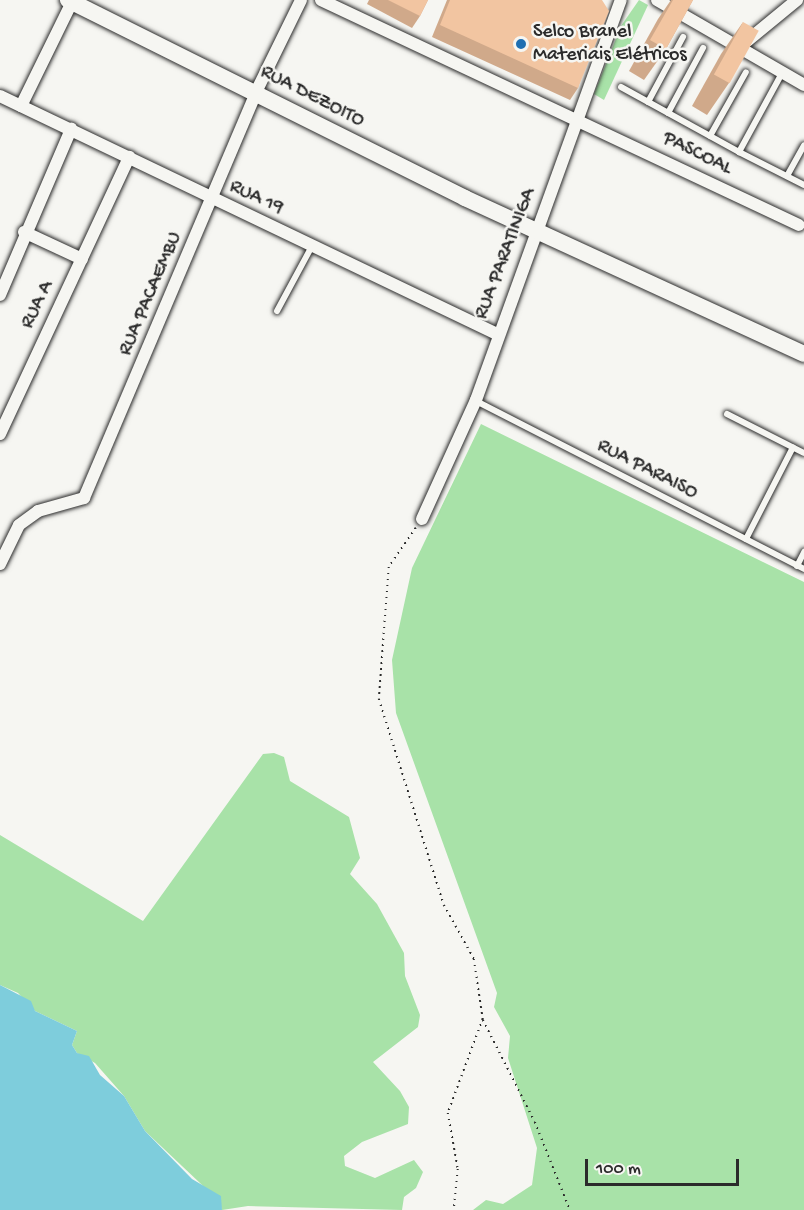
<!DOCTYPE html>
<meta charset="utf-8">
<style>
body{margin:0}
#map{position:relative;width:804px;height:1210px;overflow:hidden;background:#f6f6f2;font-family:"Gochi Hand",sans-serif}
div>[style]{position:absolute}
.green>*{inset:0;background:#a8e2a8}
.water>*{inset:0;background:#7ecddc}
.path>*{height:1.5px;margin-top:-0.75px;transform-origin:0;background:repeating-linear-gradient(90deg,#2b2b2b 0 1.5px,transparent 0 6px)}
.roads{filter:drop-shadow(0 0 2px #2b2b2b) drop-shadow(0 0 2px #2b2b2b)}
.lane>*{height:6px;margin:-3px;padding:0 3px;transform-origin:3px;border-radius:3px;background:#f6f6f2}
.street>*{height:12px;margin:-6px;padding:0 6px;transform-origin:6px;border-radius:6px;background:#f6f6f2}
.secondary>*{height:16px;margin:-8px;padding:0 8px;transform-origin:8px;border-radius:8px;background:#f6f6f2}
.wall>*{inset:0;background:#d0a98a}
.building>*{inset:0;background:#f2c5a1;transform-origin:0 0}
.dots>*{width:16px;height:16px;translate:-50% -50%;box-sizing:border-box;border:3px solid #f6f6f2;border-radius:50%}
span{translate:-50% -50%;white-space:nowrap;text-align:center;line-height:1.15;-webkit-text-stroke:5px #f6f6f2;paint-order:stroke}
.poi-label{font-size:20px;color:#2b2b2b}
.left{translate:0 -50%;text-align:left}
.street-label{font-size:20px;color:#2b2b2b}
.scale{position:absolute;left:585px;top:1159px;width:154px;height:27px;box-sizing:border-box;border:3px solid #2b2b2b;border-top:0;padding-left:8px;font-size:18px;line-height:21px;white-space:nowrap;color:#2b2b2b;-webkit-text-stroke:4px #f6f6f2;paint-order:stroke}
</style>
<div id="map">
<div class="green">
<div style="clip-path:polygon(639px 0,648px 5px,604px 100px,594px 94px,621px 26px)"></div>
<div style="clip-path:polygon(481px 424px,804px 582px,804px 1210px,473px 1210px,486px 1200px,503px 1204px,532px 1185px,537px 1148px,508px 1058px,510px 1036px,494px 1007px,497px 993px,396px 713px,392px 660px,412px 568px)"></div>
<div style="clip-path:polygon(274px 753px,284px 757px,290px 781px,349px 817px,360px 858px,350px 874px,377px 904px,404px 953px,405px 976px,420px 1015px,418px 1027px,373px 1062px,400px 1091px,409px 1107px,408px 1124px,362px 1142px,344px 1156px,345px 1166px,375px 1178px,414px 1160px,423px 1172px,416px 1188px,404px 1197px,402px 1210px,248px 1206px,222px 1210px,219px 1201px,145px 1131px,124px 1096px,95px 1063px,77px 1053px,72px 1045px,77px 1031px,35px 1011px,18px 993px,0 985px,0 835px,143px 921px,263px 754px)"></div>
</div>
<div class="water">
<div style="clip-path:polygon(0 985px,31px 1001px,35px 1011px,77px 1031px,72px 1045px,77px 1053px,89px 1056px,100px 1075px,124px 1096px,145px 1131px,192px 1179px,221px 1196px,222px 1210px,0 1210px)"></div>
</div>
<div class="path">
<div style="left:416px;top:528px;width:47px;rotate:124.7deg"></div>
<div style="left:389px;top:567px;width:132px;rotate:94.3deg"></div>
<div style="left:379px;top:699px;width:216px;rotate:72.5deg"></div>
<div style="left:444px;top:905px;width:62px;rotate:60.9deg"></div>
<div style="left:474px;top:959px;width:61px;rotate:81.5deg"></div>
<div style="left:483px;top:1019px;width:100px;rotate:110.4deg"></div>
<div style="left:448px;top:1113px;width:57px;rotate:79.9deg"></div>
<div style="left:458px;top:1169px;width:41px;rotate:95.6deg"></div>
<div style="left:483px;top:1020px;width:114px;rotate:63deg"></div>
<div style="left:535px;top:1122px;width:95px;rotate:68.3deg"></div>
</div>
<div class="roads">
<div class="lane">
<div style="left:621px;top:87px;width:135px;rotate:28.8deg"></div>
<div style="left:739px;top:152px;width:90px;rotate:-61.4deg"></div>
<div style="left:648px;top:102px;width:74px;rotate:-61.7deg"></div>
<div style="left:668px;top:113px;width:74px;rotate:-61.7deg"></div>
<div style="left:710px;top:136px;width:73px;rotate:-60.6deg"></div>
<div style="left:739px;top:152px;width:73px;rotate:26.9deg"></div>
<div style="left:787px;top:176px;width:35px;rotate:-61deg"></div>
<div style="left:277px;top:311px;width:74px;rotate:-61.7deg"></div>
<div style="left:476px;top:401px;width:369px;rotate:27.1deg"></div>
<div style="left:727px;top:414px;width:86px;rotate:26.9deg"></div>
<div style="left:746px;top:539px;width:103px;rotate:-62.9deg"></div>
<div style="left:797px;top:566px;width:16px;rotate:-63deg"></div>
</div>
<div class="street">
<div style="left:321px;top:0;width:528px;rotate:25.21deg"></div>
<div style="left:657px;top:0;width:170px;rotate:30deg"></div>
<div style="left:747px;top:41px;width:65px;rotate:-39.4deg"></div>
<div style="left:0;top:96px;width:551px;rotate:25.59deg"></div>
<div style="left:21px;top:106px;width:118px;rotate:-63.9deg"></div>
<div style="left:24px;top:232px;width:64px;rotate:25deg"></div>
<div style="left:0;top:295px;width:181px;rotate:-66.8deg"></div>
<div style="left:0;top:434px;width:306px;rotate:-65deg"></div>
<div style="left:422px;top:519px;width:131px;rotate:-65.6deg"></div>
<div style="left:476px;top:400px;width:425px;rotate:-70.1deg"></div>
<div style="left:0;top:564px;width:43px;rotate:-64deg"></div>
<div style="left:19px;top:525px;width:24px;rotate:-36deg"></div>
<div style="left:38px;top:511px;width:48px;rotate:-15.8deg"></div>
<div style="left:84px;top:498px;width:441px;rotate:-67deg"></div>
<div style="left:256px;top:92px;width:102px;rotate:-63.9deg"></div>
</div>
<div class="secondary">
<div style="left:68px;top:0;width:444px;rotate:26.5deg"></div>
<div style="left:465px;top:198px;width:373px;rotate:24.7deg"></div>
</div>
</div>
<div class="wall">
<div style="clip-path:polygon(369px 0,428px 0,420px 16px,412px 28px,367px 4px)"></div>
<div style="clip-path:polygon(447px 0,602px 0,578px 88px,570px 100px,432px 37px)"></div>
<div style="clip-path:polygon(671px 0,693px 0,666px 49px,644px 80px,629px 71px,658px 19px)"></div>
<div style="clip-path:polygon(743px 22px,729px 83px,707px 115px,692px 106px,721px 54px)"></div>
</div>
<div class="building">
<div style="clip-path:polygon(388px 0,428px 0,420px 16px)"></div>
<div style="clip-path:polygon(450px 0,602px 0,609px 11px,578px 88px,440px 25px)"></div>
<div style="clip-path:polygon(673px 0,693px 0,666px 49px,650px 40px)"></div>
<div style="left:743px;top:22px;width:18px;height:60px;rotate:29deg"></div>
</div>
<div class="dots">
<div style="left:521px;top:44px;background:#1f6fb2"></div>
</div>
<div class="poi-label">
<span class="left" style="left:533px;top:44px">Selco Branel<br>Materiais Elétricos</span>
</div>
<div class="street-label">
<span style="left:312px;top:97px;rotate:27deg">RUA DEZOITO</span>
<span style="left:697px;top:154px;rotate:26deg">PASCOAL</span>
<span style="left:256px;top:198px;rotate:25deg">RUA 19</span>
<span style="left:506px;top:254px;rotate:-69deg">RUA PARATINIGA</span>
<span style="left:151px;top:294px;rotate:-67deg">RUA PACAEMBU</span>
<span style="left:38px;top:305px;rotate:-64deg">RUA A</span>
<span style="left:647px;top:470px;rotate:27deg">RUA PARAISO</span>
</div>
<div class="scale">100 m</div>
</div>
